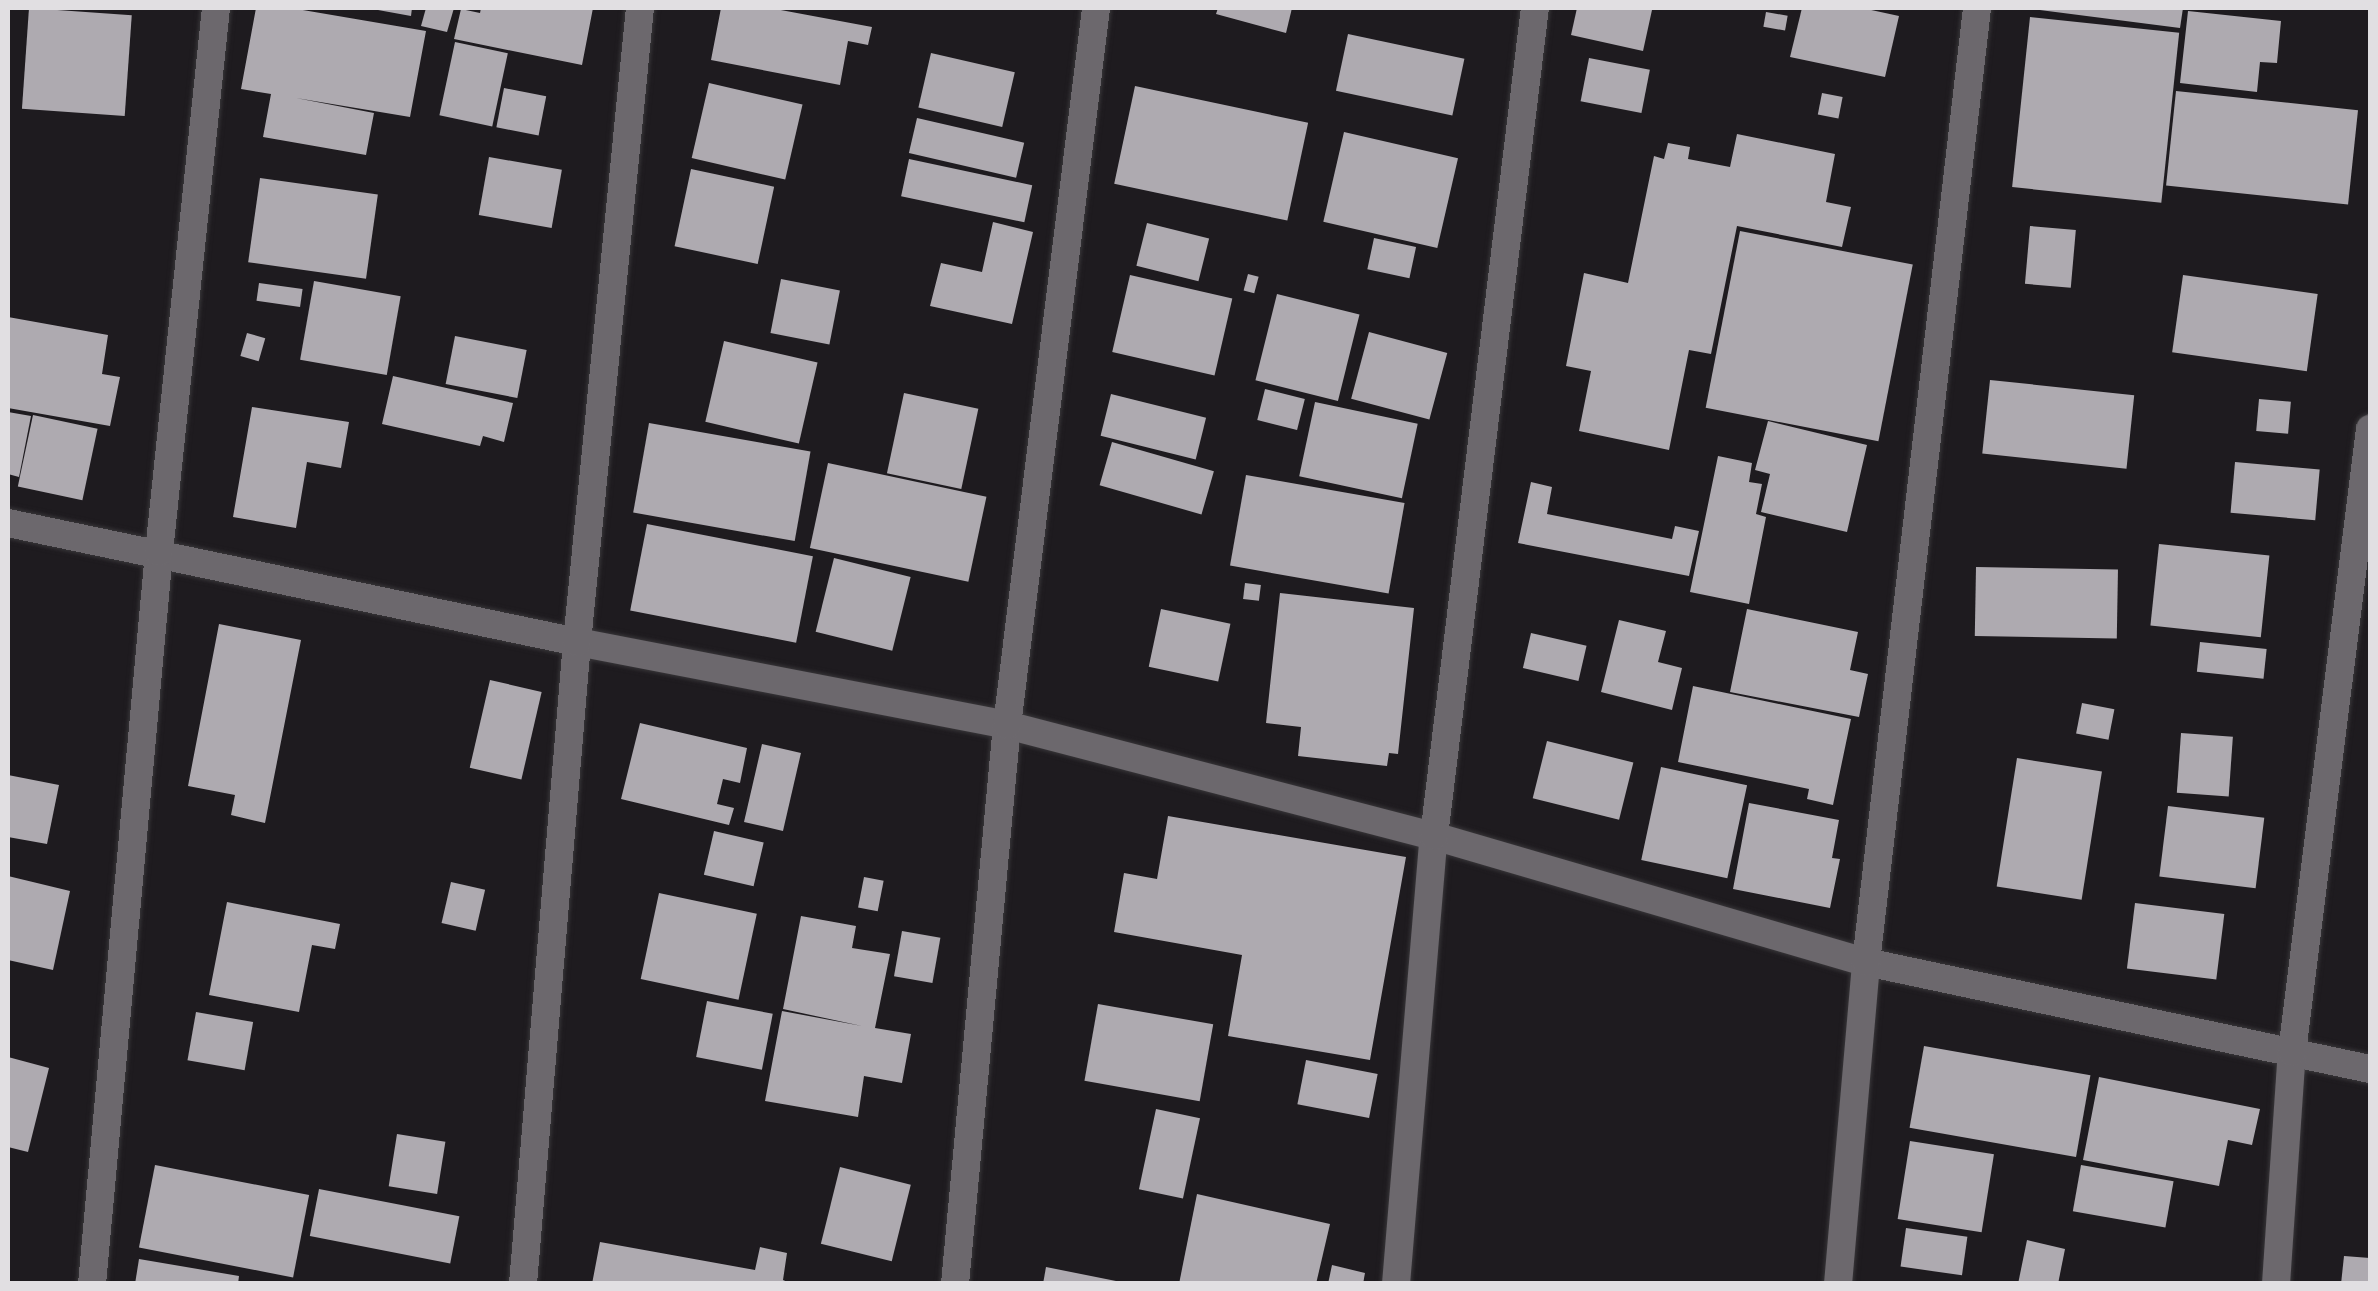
<!DOCTYPE html>
<style>
body{margin:0}
#map{position:relative;width:2378px;height:1291px;overflow:hidden;background:#1e1b1f;font-family:Raleway,sans-serif}
div>[style]{position:absolute}
.building>*{inset:0;background:#aeaab0;transform-origin:0 0}
.roads{filter:drop-shadow(0 0 2px #383639) drop-shadow(0 0 2px #383639)}
.minor>*{height:28px;margin:-14px;padding:0 14px;transform-origin:14px;border-radius:14px;background:#6c686d}
span{translate:-50% -50%;white-space:nowrap;text-align:center;line-height:1.15;-webkit-text-stroke:10px #080708;paint-order:stroke}
.frame{position:absolute;inset:0;border:10px solid #e1dfe2;pointer-events:none}
</style>
<div id="map">
<div class="building">
<div style="left:29px;top:8px;width:103px;height:101px;rotate:4deg"></div>
<div style="clip-path:polygon(256px 8px,291px 8px,426px 31px,410px 117px,296px 98px,374px 113px,366px 155px,263px 137px,271px 94px,241px 89px)"></div>
<div style="clip-path:polygon(367px 8px,412px 8px,411px 16px)"></div>
<div style="clip-path:polygon(426px 8px,454px 8px,447px 32px,421px 26px)"></div>
<div style="clip-path:polygon(481px 8px,593px 8px,582px 65px,454px 39px,461px 9px,480px 13px)"></div>
<div style="clip-path:polygon(721px 8px,770px 8px,872px 27px,868px 45px,848px 41px,840px 85px,711px 60px)"></div>
<div style="clip-path:polygon(1218px 8px,1292px 8px,1286px 33px,1216px 14px)"></div>
<div style="clip-path:polygon(1577px 8px,1652px 10px,1643px 51px,1571px 35px)"></div>
<div style="clip-path:polygon(1802px 8px,1862px 8px,1899px 16px,1885px 77px,1790px 57px)"></div>
<div style="clip-path:polygon(2025px 8px,2183px 8px,2180px 28px)"></div>
<div style="clip-path:polygon(2188px 11px,2281px 21px,2277px 63px,2260px 62px,2257px 92px,2180px 83px)"></div>
<div style="left:1766px;top:12px;width:22px;height:15px;rotate:10deg"></div>
<div style="left:2030px;top:17px;width:150px;height:171px;rotate:6deg"></div>
<div style="left:1348px;top:34px;width:119px;height:58px;rotate:12deg"></div>
<div style="left:455px;top:42px;width:54px;height:75px;rotate:12deg"></div>
<div style="left:931px;top:53px;width:86px;height:56px;rotate:13deg"></div>
<div style="left:1589px;top:58px;width:62px;height:44px;rotate:11deg"></div>
<div style="left:709px;top:83px;width:96px;height:77px;rotate:13deg"></div>
<div style="left:1135px;top:86px;width:177px;height:100px;rotate:12deg"></div>
<div style="left:504px;top:88px;width:43px;height:40px;rotate:11deg"></div>
<div style="left:2176px;top:91px;width:183px;height:95px;rotate:6deg"></div>
<div style="left:1822px;top:93px;width:21px;height:22px;rotate:11deg"></div>
<div style="left:917px;top:118px;width:110px;height:36px;rotate:13deg"></div>
<div style="left:1344px;top:132px;width:117px;height:92px;rotate:13deg"></div>
<div style="clip-path:polygon(1737px 134px,1835px 154px,1826px 202px,1851px 207px,1842px 247px,1737px 226px,1711px 354px,1689px 350px,1669px 450px,1579px 431px,1591px 371px,1566px 366px,1584px 273px,1628px 283px,1654px 156px,1664px 159px,1668px 143px,1690px 147px,1688px 159px,1730px 167px)"></div>
<div style="left:489px;top:157px;width:74px;height:59px;rotate:10deg"></div>
<div style="left:909px;top:159px;width:126px;height:38px;rotate:12deg"></div>
<div style="left:691px;top:169px;width:85px;height:79px;rotate:12deg"></div>
<div style="left:260px;top:178px;width:119px;height:85px;rotate:8deg"></div>
<div style="clip-path:polygon(993px 222px,1033px 232px,1012px 324px,930px 306px,941px 263px,982px 272px)"></div>
<div style="left:1147px;top:223px;width:64px;height:44px;rotate:14deg"></div>
<div style="left:2030px;top:226px;width:46px;height:58px;rotate:5deg"></div>
<div style="left:1740px;top:231px;width:176px;height:180px;rotate:11deg"></div>
<div style="left:1374px;top:238px;width:43px;height:32px;rotate:12deg"></div>
<div style="left:1248px;top:274px;width:11px;height:17px;rotate:15deg"></div>
<div style="left:1130px;top:275px;width:105px;height:79px;rotate:13deg"></div>
<div style="left:2183px;top:275px;width:136px;height:78px;rotate:8deg"></div>
<div style="left:781px;top:279px;width:60px;height:55px;rotate:11deg"></div>
<div style="left:314px;top:281px;width:88px;height:80px;rotate:10deg"></div>
<div style="left:259px;top:283px;width:44px;height:18px;rotate:8deg"></div>
<div style="left:1277px;top:294px;width:85px;height:89px;rotate:14deg"></div>
<div style="clip-path:polygon(8px 317px,108px 335px,102px 374px,120px 377px,110px 426px,8px 408px)"></div>
<div style="left:1369px;top:332px;width:81px;height:69px;rotate:15deg"></div>
<div style="left:247px;top:333px;width:19px;height:24px;rotate:16deg"></div>
<div style="left:455px;top:336px;width:73px;height:49px;rotate:11deg"></div>
<div style="left:724px;top:341px;width:96px;height:83px;rotate:13deg"></div>
<div style="clip-path:polygon(393px 376px,513px 403px,504px 442px,483px 436px,480px 446px,382px 424px)"></div>
<div style="left:1990px;top:380px;width:145px;height:74px;rotate:6deg"></div>
<div style="left:1265px;top:389px;width:41px;height:32px;rotate:14deg"></div>
<div style="left:904px;top:393px;width:76px;height:82px;rotate:12deg"></div>
<div style="left:1111px;top:394px;width:98px;height:43px;rotate:14deg"></div>
<div style="left:2259px;top:399px;width:32px;height:32px;rotate:5deg"></div>
<div style="left:1315px;top:402px;width:105px;height:76px;rotate:12deg"></div>
<div style="clip-path:polygon(252px 407px,349px 422px,341px 468px,307px 462px,296px 528px,233px 517px)"></div>
<div style="clip-path:polygon(8px 412px,31px 416px,19px 477px,8px 474px)"></div>
<div style="left:33px;top:415px;width:66px;height:73px;rotate:12deg"></div>
<div style="clip-path:polygon(1768px 421px,1867px 445px,1847px 532px,1761px 512px,1770px 474px,1755px 470px)"></div>
<div style="left:649px;top:423px;width:164px;height:91px;rotate:10deg"></div>
<div style="left:1112px;top:442px;width:106px;height:45px;rotate:16deg"></div>
<div style="clip-path:polygon(1718px 456px,1752px 463px,1749px 482px,1762px 484px,1756px 514px,1766px 517px,1749px 604px,1690px 592px)"></div>
<div style="left:2235px;top:462px;width:85px;height:51px;rotate:5deg"></div>
<div style="left:828px;top:463px;width:162px;height:87px;rotate:12deg"></div>
<div style="left:1246px;top:475px;width:161px;height:92px;rotate:10deg"></div>
<div style="clip-path:polygon(1531px 482px,1552px 487px,1547px 514px,1672px 539px,1675px 526px,1699px 531px,1689px 576px,1518px 543px)"></div>
<div style="left:647px;top:524px;width:169px;height:88px;rotate:11deg"></div>
<div style="left:2159px;top:544px;width:111px;height:82px;rotate:6deg"></div>
<div style="left:834px;top:558px;width:79px;height:76px;rotate:14deg"></div>
<div style="left:1976px;top:567px;width:142px;height:69px;rotate:1deg"></div>
<div style="left:1245px;top:583px;width:16px;height:16px;rotate:7deg"></div>
<div style="clip-path:polygon(1280px 593px,1414px 608px,1398px 754px,1389px 753px,1387px 766px,1298px 756px,1301px 727px,1266px 723px)"></div>
<div style="left:1161px;top:609px;width:71px;height:59px;rotate:12deg"></div>
<div style="clip-path:polygon(1747px 609px,1858px 632px,1850px 670px,1868px 674px,1859px 717px,1730px 692px)"></div>
<div style="clip-path:polygon(1619px 620px,1666px 631px,1658px 662px,1682px 668px,1672px 710px,1601px 692px)"></div>
<div style="clip-path:polygon(219px 624px,301px 640px,265px 823px,231px 815px,235px 795px,188px 786px)"></div>
<div style="left:1531px;top:633px;width:57px;height:36px;rotate:13deg"></div>
<div style="left:2200px;top:642px;width:67px;height:30px;rotate:6deg"></div>
<div style="left:490px;top:680px;width:53px;height:90px;rotate:13deg"></div>
<div style="clip-path:polygon(1693px 686px,1851px 719px,1833px 805px,1807px 799px,1809px 789px,1678px 762px)"></div>
<div style="left:2082px;top:703px;width:33px;height:31px;rotate:11deg"></div>
<div style="clip-path:polygon(640px 723px,747px 748px,740px 783px,723px 779px,717px 804px,734px 808px,729px 825px,621px 799px)"></div>
<div style="left:2181px;top:733px;width:52px;height:60px;rotate:4deg"></div>
<div style="left:1547px;top:741px;width:89px;height:59px;rotate:14deg"></div>
<div style="left:762px;top:744px;width:40px;height:80px;rotate:13deg"></div>
<div style="left:2017px;top:758px;width:86px;height:130px;rotate:9deg"></div>
<div style="left:1661px;top:767px;width:88px;height:95px;rotate:12deg"></div>
<div style="clip-path:polygon(8px 775px,59px 785px,47px 844px,8px 837px)"></div>
<div style="clip-path:polygon(1749px 803px,1839px 820px,1832px 858px,1840px 859px,1830px 908px,1733px 889px)"></div>
<div style="left:2168px;top:806px;width:97px;height:71px;rotate:7deg"></div>
<div style="clip-path:polygon(1168px 816px,1406px 857px,1370px 1060px,1228px 1036px,1242px 955px,1114px 932px,1124px 873px,1157px 879px)"></div>
<div style="left:714px;top:831px;width:51px;height:45px;rotate:13deg"></div>
<div style="clip-path:polygon(8px 876px,70px 891px,53px 970px,8px 960px)"></div>
<div style="left:864px;top:877px;width:20px;height:31px;rotate:11deg"></div>
<div style="left:451px;top:882px;width:35px;height:42px;rotate:13deg"></div>
<div style="left:659px;top:893px;width:100px;height:88px;rotate:12deg"></div>
<div style="clip-path:polygon(227px 902px,340px 924px,335px 949px,312px 945px,299px 1012px,209px 995px)"></div>
<div style="left:2135px;top:903px;width:90px;height:66px;rotate:7deg"></div>
<div style="clip-path:polygon(801px 916px,856px 926px,852px 948px,890px 954px,875px 1028px,911px 1034px,902px 1083px,864px 1076px,858px 1117px,765px 1101px,782px 1011px,862px 1026px,783px 1009px)"></div>
<div style="left:902px;top:931px;width:39px;height:46px;rotate:10deg"></div>
<div style="left:707px;top:1001px;width:67px;height:57px;rotate:11deg"></div>
<div style="left:1098px;top:1004px;width:117px;height:78px;rotate:10deg"></div>
<div style="left:196px;top:1012px;width:58px;height:49px;rotate:10deg"></div>
<div style="left:1924px;top:1046px;width:169px;height:83px;rotate:10deg"></div>
<div style="clip-path:polygon(8px 1057px,49px 1068px,28px 1152px,8px 1147px)"></div>
<div style="left:1306px;top:1060px;width:73px;height:45px;rotate:11deg"></div>
<div style="clip-path:polygon(2099px 1077px,2260px 1109px,2252px 1145px,2228px 1140px,2219px 1186px,2083px 1160px)"></div>
<div style="left:1156px;top:1109px;width:45px;height:82px;rotate:12deg"></div>
<div style="left:397px;top:1134px;width:49px;height:53px;rotate:9deg"></div>
<div style="left:1910px;top:1141px;width:85px;height:79px;rotate:9deg"></div>
<div style="left:155px;top:1165px;width:157px;height:84px;rotate:11deg"></div>
<div style="left:2081px;top:1165px;width:94px;height:47px;rotate:10deg"></div>
<div style="left:840px;top:1167px;width:73px;height:79px;rotate:14deg"></div>
<div style="left:319px;top:1189px;width:143px;height:48px;rotate:11deg"></div>
<div style="clip-path:polygon(1197px 1194px,1330px 1224px,1316px 1284px,1179px 1284px)"></div>
<div style="left:1906px;top:1228px;width:62px;height:39px;rotate:8deg"></div>
<div style="clip-path:polygon(2027px 1240px,2065px 1249px,2058px 1284px,2018px 1284px)"></div>
<div style="clip-path:polygon(600px 1242px,755px 1270px,760px 1247px,787px 1253px,783px 1280px,792px 1284px,592px 1284px)"></div>
<div style="clip-path:polygon(2344px 1256px,2370px 1258px,2370px 1284px,2341px 1284px)"></div>
<div style="clip-path:polygon(139px 1259px,239px 1276px,238px 1284px,135px 1284px)"></div>
<div style="clip-path:polygon(1332px 1265px,1365px 1273px,1363px 1284px,1328px 1284px)"></div>
<div style="clip-path:polygon(1046px 1267px,1121px 1282px,1121px 1284px,1043px 1284px)"></div>
</div>
<div class="roads">
<div class="minor">
<div style="left:8px;top:523px;width:581px;rotate:11.81deg"></div>
<div style="left:577px;top:642px;width:438px;rotate:10.9deg"></div>
<div style="left:1007px;top:725px;width:441px;rotate:14.6deg"></div>
<div style="left:1434px;top:836px;width:450px;rotate:16.3deg"></div>
<div style="left:1866px;top:962px;width:515px;rotate:11.99deg"></div>
<div style="left:92px;top:1284px;width:735px;rotate:-84.77deg"></div>
<div style="left:159px;top:552px;width:547px;rotate:-84.02deg"></div>
<div style="left:523px;top:1284px;width:644px;rotate:-85.19deg"></div>
<div style="left:577px;top:642px;width:637px;rotate:-84.33deg"></div>
<div style="left:955px;top:1284px;width:561px;rotate:-84.69deg"></div>
<div style="left:1007px;top:725px;width:723px;rotate:-82.92deg"></div>
<div style="left:1396px;top:1284px;width:450px;rotate:-85.2deg"></div>
<div style="left:1434px;top:836px;width:834px;rotate:-83.05deg"></div>
<div style="left:1838px;top:1284px;width:323px;rotate:-85deg"></div>
<div style="left:1866px;top:962px;width:960px;rotate:-83.36deg"></div>
<div style="left:2276px;top:1284px;width:233px;rotate:-86.1deg"></div>
<div style="left:2292px;top:1052px;width:628px;rotate:-82.86deg"></div>
</div>
</div>
<div class="frame"></div>
</div>
